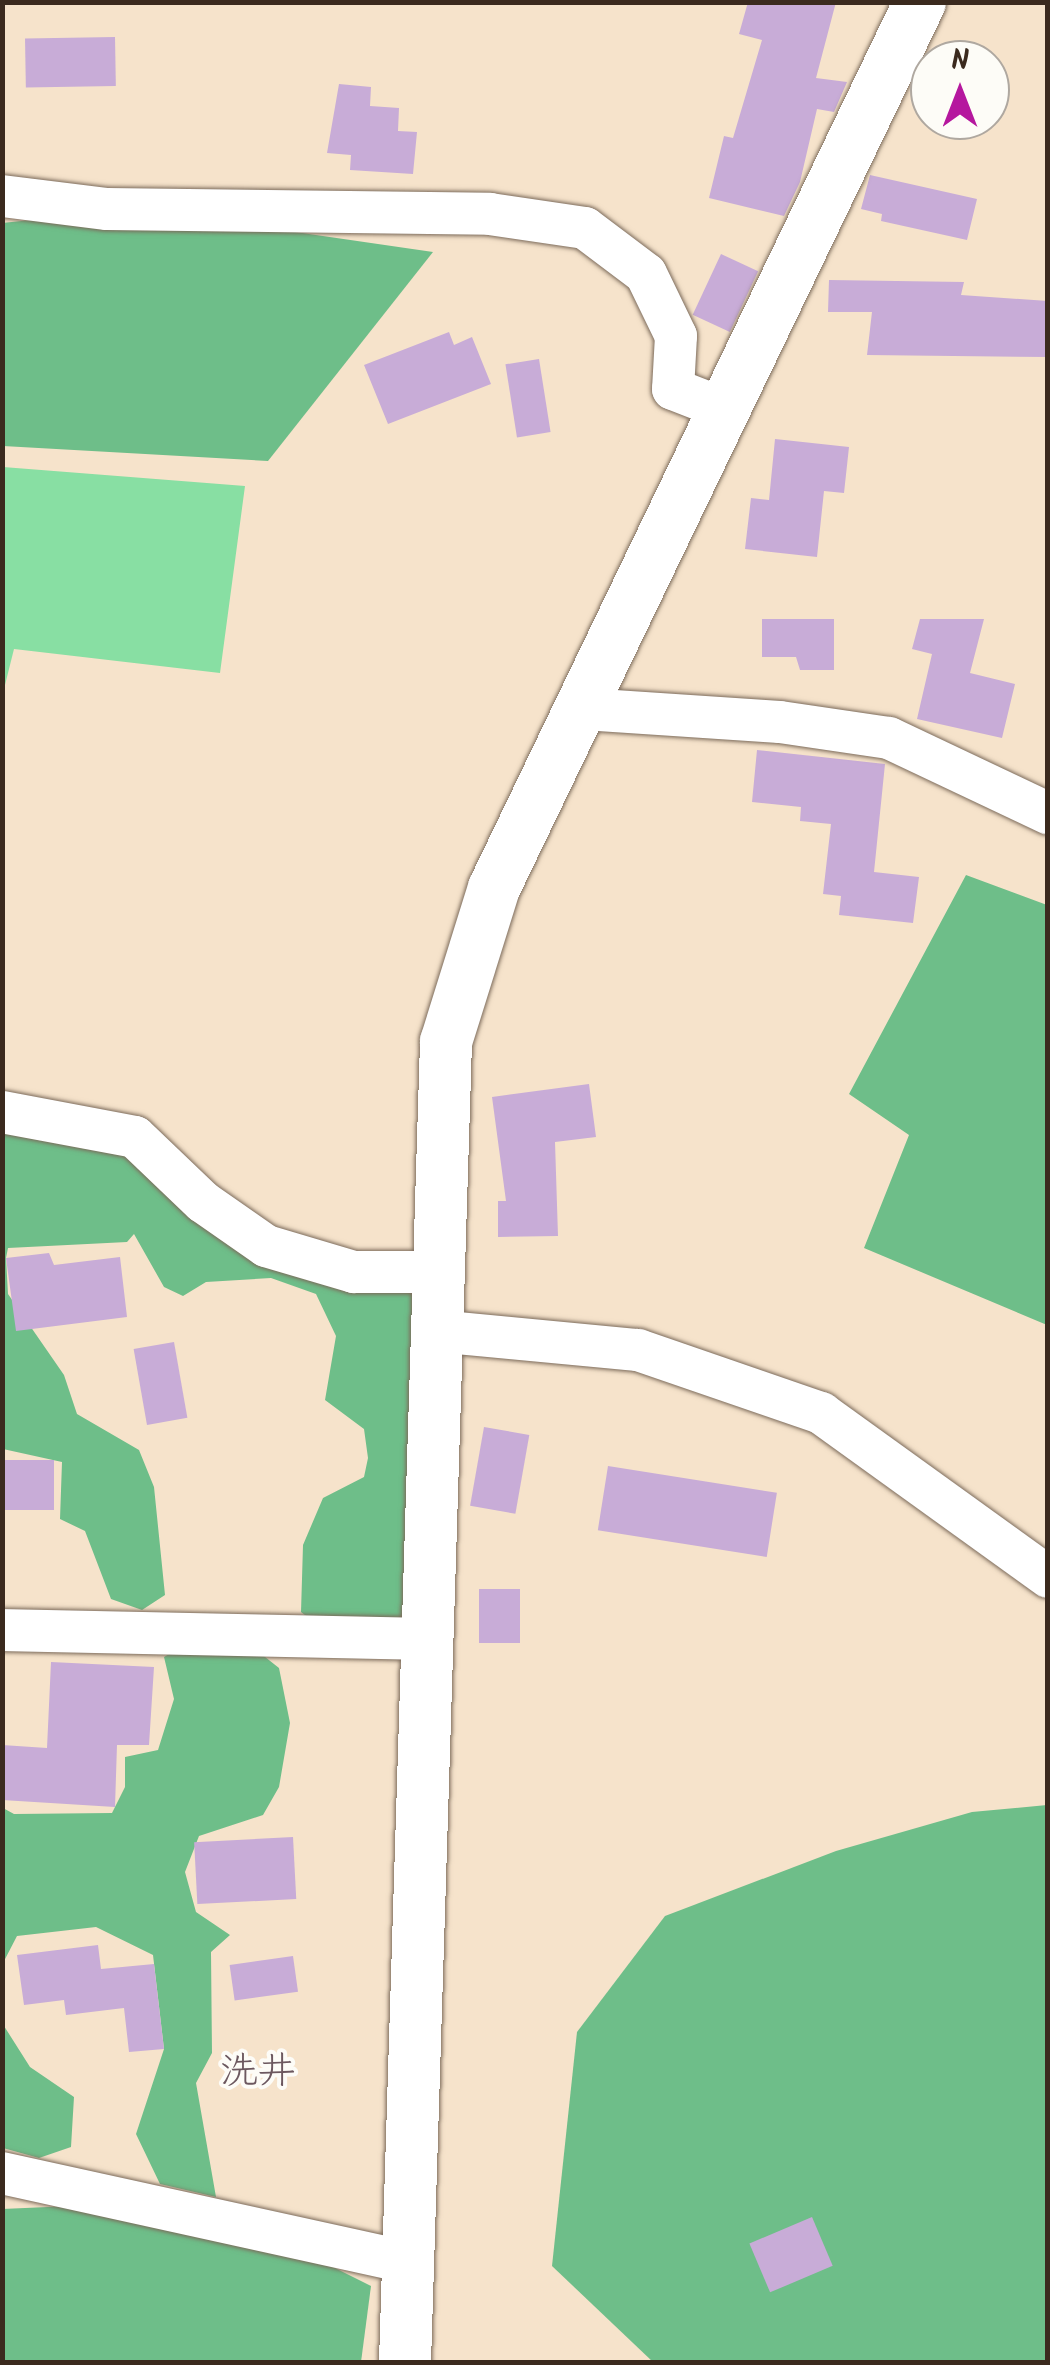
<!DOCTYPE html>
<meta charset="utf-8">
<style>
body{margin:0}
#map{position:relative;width:1050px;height:2365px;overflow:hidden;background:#f6e3cb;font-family:Kalam,"Klee One",sans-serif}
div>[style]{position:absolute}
.green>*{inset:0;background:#88dfa3}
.forest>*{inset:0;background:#6ebe89}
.building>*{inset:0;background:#c8acd7;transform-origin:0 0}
.roads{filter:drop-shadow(0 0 2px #7c6b5b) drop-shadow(0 0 2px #7c6b5b)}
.minor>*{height:42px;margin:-21px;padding:0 21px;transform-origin:21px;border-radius:21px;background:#fff}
.tertiary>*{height:52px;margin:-26px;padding:0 26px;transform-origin:26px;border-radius:26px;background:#fff}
span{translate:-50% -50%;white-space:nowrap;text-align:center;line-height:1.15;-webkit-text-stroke:8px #fdfcf7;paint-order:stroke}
.neighbourhood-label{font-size:38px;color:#6c585f}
.frame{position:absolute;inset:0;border:5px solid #3b2a1e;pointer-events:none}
.north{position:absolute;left:910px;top:40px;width:100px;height:100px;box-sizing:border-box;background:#fdfcf7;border:2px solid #afa8a0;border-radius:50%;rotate:0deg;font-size:28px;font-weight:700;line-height:40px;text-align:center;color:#3b2a1e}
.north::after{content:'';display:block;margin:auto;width:35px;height:45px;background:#b5179e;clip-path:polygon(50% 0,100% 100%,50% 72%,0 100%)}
</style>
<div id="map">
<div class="green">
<div style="clip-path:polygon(3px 467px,245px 486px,220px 673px,14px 649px,3px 693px)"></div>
</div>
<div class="forest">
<div style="clip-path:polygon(138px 209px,433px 252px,268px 461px,3px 446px,2px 223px)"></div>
<div style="clip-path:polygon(966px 875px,1047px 905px,1047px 1325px,864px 1248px,909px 1135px,849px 1094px)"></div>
<div style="clip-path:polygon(3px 1118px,105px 1131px,266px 1246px,436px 1279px,437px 1633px,345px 1646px,301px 1612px,303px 1545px,323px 1498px,364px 1477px,368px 1458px,364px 1429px,325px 1400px,336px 1336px,316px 1294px,271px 1278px,206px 1282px,183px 1296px,164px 1287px,134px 1234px,127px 1242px,8px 1248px,6px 1258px,8px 1294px,64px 1375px,77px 1414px,139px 1450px,154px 1487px,165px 1595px,142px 1610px,111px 1599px,85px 1531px,60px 1519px,62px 1462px,3px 1449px)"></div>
<div style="clip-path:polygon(188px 1643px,255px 1649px,279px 1668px,290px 1723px,279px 1787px,263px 1815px,199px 1836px,185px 1872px,196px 1912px,230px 1935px,211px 1952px,212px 2053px,196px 2083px,216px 2197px,160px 2184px,136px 2134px,164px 2049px,153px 1955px,96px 1927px,17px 1936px,3px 1963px,3px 1808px,14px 1814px,112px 1813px,125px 1787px,125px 1757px,158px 1750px,174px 1699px,164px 1657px)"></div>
<div style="clip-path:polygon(1047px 1805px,1047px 2362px,653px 2362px,552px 2266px,577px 2032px,665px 1916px,836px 1851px,972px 1812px)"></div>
<div style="clip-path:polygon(3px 1993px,4px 2026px,30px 2067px,74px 2097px,71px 2147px,39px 2158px,3px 2148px)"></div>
<div style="clip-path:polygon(94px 2205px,293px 2247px,371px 2286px,361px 2362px,3px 2362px,2px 2209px)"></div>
</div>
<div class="building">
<div style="clip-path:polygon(748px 2px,836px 2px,816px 78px,847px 82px,834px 112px,817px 109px,800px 182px,784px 216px,709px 198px,724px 136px,733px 138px,762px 40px,739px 34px)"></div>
<div style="left:115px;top:37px;width:49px;height:90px;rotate:89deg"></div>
<div style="clip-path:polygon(339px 84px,371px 87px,370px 106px,399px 108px,398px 131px,417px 132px,413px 174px,350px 170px,351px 155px,327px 153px)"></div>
<div style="clip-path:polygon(870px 175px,977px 199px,967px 240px,881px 221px,882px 214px,861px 209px)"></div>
<div style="left:721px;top:254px;width:41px;height:67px;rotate:25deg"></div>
<div style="clip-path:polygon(829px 280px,964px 282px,961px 295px,1048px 301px,1048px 357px,867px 355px,872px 312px,828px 312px)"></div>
<div style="clip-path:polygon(449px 332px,454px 345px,472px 337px,491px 384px,388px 424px,364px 365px)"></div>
<div style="left:539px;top:359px;width:74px;height:34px;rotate:81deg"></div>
<div style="clip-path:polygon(775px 439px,849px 447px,844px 493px,824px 491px,817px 557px,745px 549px,751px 498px,769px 500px)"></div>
<div style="clip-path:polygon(762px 619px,834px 619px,834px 670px,800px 670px,796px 657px,762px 657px)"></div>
<div style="clip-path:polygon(920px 619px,984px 619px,970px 673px,1015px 684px,1002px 738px,917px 719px,932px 654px,912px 649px)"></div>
<div style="clip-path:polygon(757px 750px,885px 764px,874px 872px,919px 877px,913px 923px,839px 915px,841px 896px,823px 894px,831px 824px,800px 821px,801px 807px,752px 802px)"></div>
<div style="clip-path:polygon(589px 1084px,596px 1137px,555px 1142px,558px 1236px,498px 1237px,498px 1201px,506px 1201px,492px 1097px)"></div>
<div style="clip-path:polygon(49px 1253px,54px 1265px,120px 1257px,127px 1317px,16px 1331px,6px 1258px)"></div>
<div style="left:174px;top:1342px;width:77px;height:41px;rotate:80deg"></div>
<div style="left:484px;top:1427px;width:46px;height:80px;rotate:10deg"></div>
<div style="left:2px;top:1460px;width:52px;height:50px"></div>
<div style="left:608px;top:1466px;width:171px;height:65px;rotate:9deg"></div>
<div style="left:479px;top:1589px;width:41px;height:54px"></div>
<div style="clip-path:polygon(51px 1662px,154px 1667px,149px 1745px,117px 1745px,115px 1807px,2px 1800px,2px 1745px,47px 1748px)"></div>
<div style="left:293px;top:1837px;width:62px;height:99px;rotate:87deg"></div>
<div style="clip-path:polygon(98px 1945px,101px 1969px,154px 1964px,164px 2049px,129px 2052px,124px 2008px,66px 2015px,64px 2000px,24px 2005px,17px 1955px)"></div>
<div style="left:293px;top:1956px;width:36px;height:64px;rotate:82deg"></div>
<div style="left:812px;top:2217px;width:53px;height:68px;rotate:67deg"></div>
</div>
<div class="roads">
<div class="minor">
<div style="left:2px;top:196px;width:106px;rotate:7.1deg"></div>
<div style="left:107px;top:209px;width:383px;rotate:0.7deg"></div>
<div style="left:490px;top:214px;width:96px;rotate:8.4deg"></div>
<div style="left:585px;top:228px;width:76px;rotate:37deg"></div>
<div style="left:646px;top:274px;width:69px;rotate:64.2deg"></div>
<div style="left:676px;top:336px;width:53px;rotate:93.2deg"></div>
<div style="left:673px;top:389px;width:55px;rotate:21.4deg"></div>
<div style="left:584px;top:709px;width:196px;rotate:3.8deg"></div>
<div style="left:780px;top:722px;width:110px;rotate:8.4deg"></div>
<div style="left:889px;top:738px;width:176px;rotate:25.3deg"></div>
<div style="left:2px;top:1112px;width:135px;rotate:10.6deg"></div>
<div style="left:135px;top:1137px;width:94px;rotate:43.7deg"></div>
<div style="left:203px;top:1202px;width:77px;rotate:34.9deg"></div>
<div style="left:266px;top:1246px;width:92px;rotate:16.5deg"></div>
<div style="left:354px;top:1272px;width:83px"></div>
<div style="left:436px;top:1331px;width:203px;rotate:5.4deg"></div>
<div style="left:638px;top:1350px;width:194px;rotate:19deg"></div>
<div style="left:821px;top:1413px;width:280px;rotate:35.8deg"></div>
<div style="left:2px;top:1630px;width:429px;rotate:1.2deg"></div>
<div style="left:2px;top:2173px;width:415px;rotate:12.4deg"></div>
</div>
<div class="tertiary">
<div style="left:405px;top:2362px;width:1321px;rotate:-88.22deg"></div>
<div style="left:446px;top:1042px;width:161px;rotate:-72.7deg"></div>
<div style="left:494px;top:888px;width:983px;rotate:-64.32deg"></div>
</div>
</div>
<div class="neighbourhood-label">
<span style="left:258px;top:2074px">洗井</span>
</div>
<div class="frame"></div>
<div class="north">N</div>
</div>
